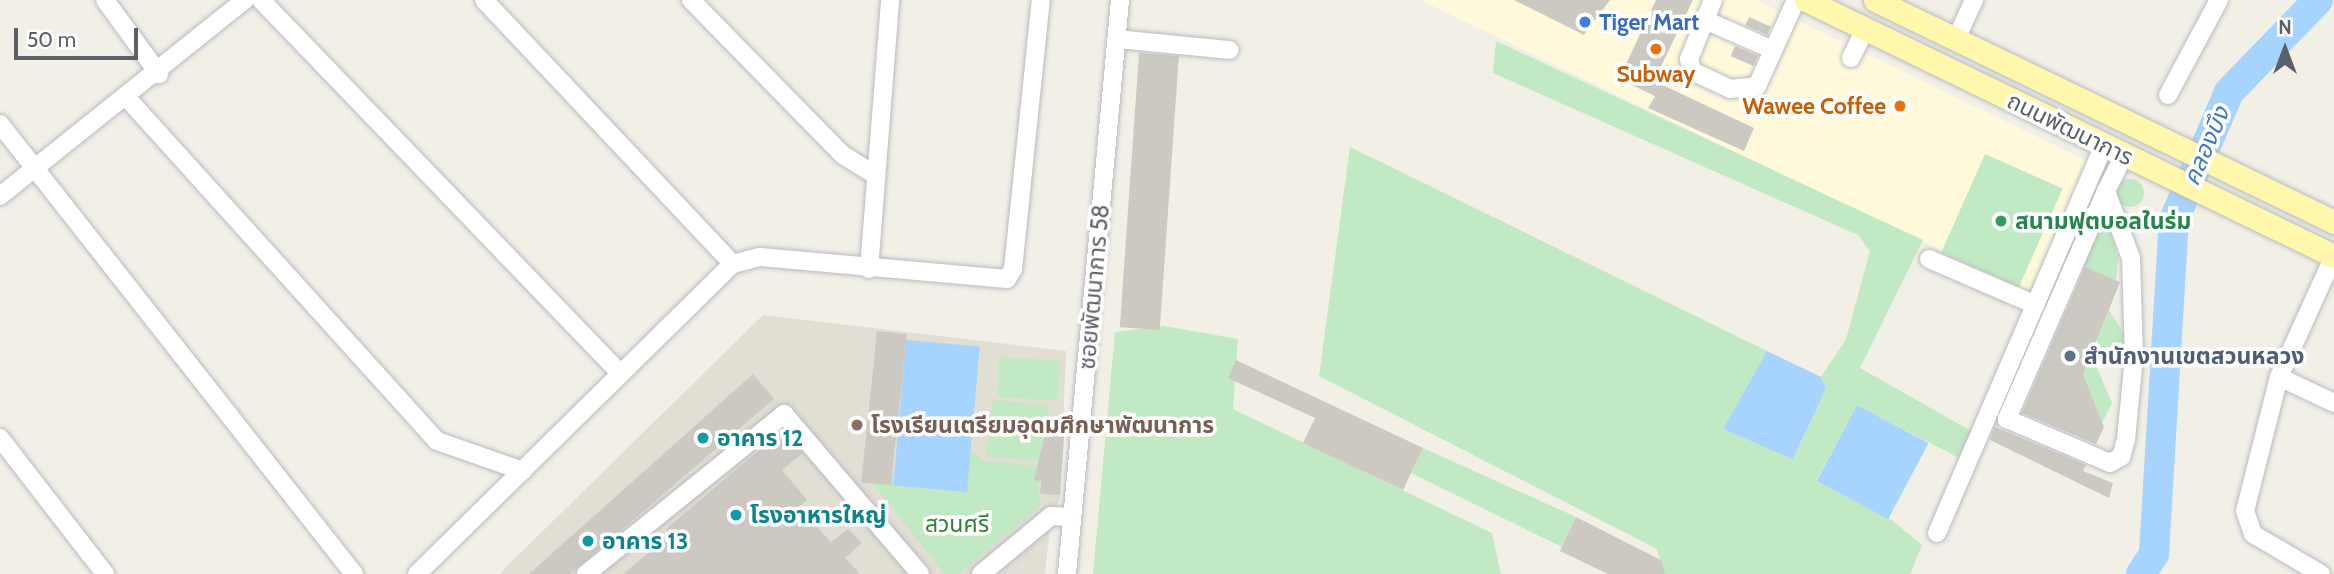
<!DOCTYPE html>
<meta charset="utf-8">
<style>
body{margin:0}
#map{position:relative;width:2334px;height:574px;overflow:hidden;background:#f1efe6;font-family:Cabin,"Noto Sans Thai",sans-serif}
div>[style]{position:absolute}
.commercial>*{inset:0;background:#fff9dc}
.education>*{inset:0;background:#e1ded4}
.green>*{inset:0;background:#c1e9c3;transform-origin:0 0}
.round{border-radius:50%}
.water>*{inset:0;background:#a7d3ff;transform-origin:0 0}
.river>*{height:30px;margin:-15px;padding:0 15px;transform-origin:15px;border-radius:15px;background:#a7d3ff}
.building>*{inset:0;background:#ccc9c3;transform-origin:0 0}
.roads{filter:drop-shadow(0 0 2px #b8bbc0) drop-shadow(0 0 2px #b8bbc0)}
.minor>*{height:18px;margin:-9px;padding:0 9px;transform-origin:9px;border-radius:9px;background:#fff}
.major>*{height:23px;margin:-11.5px;padding:0 11.5px;transform-origin:11.5px;border-radius:11.5px;background:#fff7ac}
.dots>*{width:19px;height:19px;translate:-50% -50%;box-sizing:border-box;border:4px solid #fff;border-radius:50%}
span{translate:-50% -50%;white-space:nowrap;text-align:center;line-height:1.15;-webkit-text-stroke:7px #fff;paint-order:stroke}
.shop-label{font-size:23px;color:#366cbe;font-weight:700}
.left{translate:0 -50%;text-align:left}
.food-label{font-size:23px;color:#c56008;font-weight:700}
.right{translate:-100% -50%;text-align:right}
.street-label{font-size:23px;color:#5d6167}
.leisure-label{font-size:23px;color:#27864d;font-weight:700}
.service-label{font-size:23px;color:#4e5e75;font-weight:700}
.education-label{font-size:23px;color:#785e54;font-weight:700}
.culture-label{font-size:23px;color:#0d838f;font-weight:700}
.park-label{font-size:23px;color:#2f8438}
.water-label{font-size:24px;color:#3e77c3;font-style:italic}
.north{position:absolute;left:2250px;top:14px;width:70px;height:70px;-webkit-text-stroke:5px #fff;paint-order:stroke;rotate:0deg;font-size:19px;font-weight:700;line-height:28px;text-align:center;color:#5d6167}
.north::after{content:'';display:block;margin:auto;width:24px;height:32px;background:#5d6167;clip-path:polygon(50% 0,100% 100%,50% 72%,0 100%)}
.scale{position:absolute;left:14px;top:28px;width:124px;height:32px;box-sizing:border-box;border:4px solid #5d6167;border-top:0;padding-left:9px;font-size:21px;line-height:24px;white-space:nowrap;color:#5d6167;-webkit-text-stroke:5px #fff;paint-order:stroke}
</style>
<div id="map">
<div class="commercial">
<div style="clip-path:polygon(1420px 0,1756px 0,2089px 162px,2029px 293px)"></div>
</div>
<div class="education">
<div style="clip-path:polygon(763px 315px,1066px 351px,1060px 499px,1051px 516px,1045px 574px,499px 574px)"></div>
</div>
<div class="green">
<div style="clip-path:polygon(1496px 41px,1923px 240px,1860px 368px,1971px 431px,1959px 458px,1857px 405px,1816px 481px,1893px 521px,1922px 545px,1910px 574px,1664px 574px,1657px 549px,1319px 376px,1350px 147px,1767px 351px,1723px 429px,1794px 458px,1826px 389px,1821px 377px,1846px 339px,1870px 251px,1858px 235px,1493px 73px)"></div>
<div style="left:1985px;top:154px;width:85px;height:108px;rotate:24deg"></div>
<div class="round" style="left:2116px;top:179px;width:28px;height:28px"></div>
<div style="clip-path:polygon(2099px 217px,2107px 222px,2118px 257px,2116px 281px,2074px 262px)"></div>
<div style="clip-path:polygon(2109px 310px,2126px 337px,2123px 365px,2109px 363px,2097px 340px)"></div>
<div style="clip-path:polygon(1164px 326px,1238px 339px,1233px 409px,1492px 533px,1501px 574px,1093px 574px,1115px 332px)"></div>
<div style="clip-path:polygon(2091px 354px,2112px 403px,2102px 423px,2083px 374px)"></div>
<div style="left:999px;top:357px;width:61px;height:40px;rotate:3deg"></div>
<div style="left:992px;top:400px;width:57px;height:24px;rotate:5deg"></div>
<div style="left:989px;top:432px;width:57px;height:24px;rotate:5deg"></div>
<div style="clip-path:polygon(1423px 448px,1576px 517px,1562px 547px,1411px 473px)"></div>
<div style="clip-path:polygon(969px 449px,984px 461px,1037px 466px,1040px 506px,958px 574px,945px 574px,869px 479px)"></div>
</div>
<div class="water">
<div style="left:906px;top:340px;width:74px;height:146px;rotate:5deg"></div>
<div style="clip-path:polygon(1767px 351px,1821px 377px,1826px 389px,1793px 459px,1723px 429px)"></div>
<div style="left:1857px;top:405px;width:81px;height:86px;rotate:28deg"></div>
</div>
<div class="river">
<div style="left:2141px;top:574px;width:24px;rotate:-57deg"></div>
<div style="left:2154px;top:554px;width:335px;rotate:-86.6deg"></div>
<div style="left:2174px;top:220px;width:139px;rotate:-66.7deg"></div>
<div style="left:2229px;top:92px;width:128px;rotate:-45.9deg"></div>
</div>
<div class="building">
<div style="clip-path:polygon(1514px 0,1610px 0,1584px 35px)"></div>
<div style="clip-path:polygon(1656px 0,1693px 0,1654px 81px,1754px 128px,1744px 151px,1648px 108px,1655px 96px,1619px 79px)"></div>
<div style="left:1749px;top:17px;width:24px;height:9px;rotate:24deg"></div>
<div style="left:1735px;top:46px;width:25px;height:11px;rotate:23deg"></div>
<div style="left:1139px;top:53px;width:40px;height:275px;rotate:4deg"></div>
<div style="clip-path:polygon(2085px 267px,2120px 282px,2083px 374px,2104px 427px,2096px 444px,2022px 413px)"></div>
<div style="left:877px;top:331px;width:30px;height:152px;rotate:6deg"></div>
<div style="clip-path:polygon(1236px 360px,1423px 448px,1403px 490px,1303px 443px,1315px 418px,1228px 378px)"></div>
<div style="clip-path:polygon(753px 374px,774px 399px,570px 574px,529px 574px)"></div>
<div style="clip-path:polygon(1048px 422px,1065px 423px,1060px 495px,1040px 494px,1041px 481px,1034px 480px)"></div>
<div style="clip-path:polygon(1995px 427px,2086px 465px,2083px 471px,2113px 483px,2109px 498px,1990px 440px)"></div>
<div style="clip-path:polygon(783px 430px,803px 453px,782px 470px,807px 500px,799px 507px,831px 542px,848px 529px,862px 543px,845px 558px,860px 574px,623px 574px,670px 535px,666px 529px)"></div>
<div style="clip-path:polygon(1576px 517px,1661px 560px,1665px 574px,1608px 574px,1560px 551px)"></div>
</div>
<div class="roads">
<div class="minor">
<div style="left:105px;top:0;width:92px;rotate:53.9deg"></div>
<div style="left:261px;top:0;width:518px;rotate:46.1deg"></div>
<div style="left:484px;top:0;width:363px;rotate:46.7deg"></div>
<div style="left:691px;top:0;width:217px;rotate:45.6deg"></div>
<div style="left:843px;top:155px;width:39px;rotate:32deg"></div>
<div style="left:1713px;top:0;width:64px;rotate:112.1deg"></div>
<div style="left:1689px;top:59px;width:12px;rotate:76deg"></div>
<div style="left:1692px;top:71px;width:42px;rotate:25.3deg"></div>
<div style="left:1730px;top:89px;width:27px;rotate:-6deg"></div>
<div style="left:1757px;top:86px;width:94px;rotate:-65.6deg"></div>
<div style="left:1705px;top:20px;width:74px;rotate:23.8deg"></div>
<div style="left:1117px;top:39px;width:113px;rotate:5.6deg"></div>
<div style="left:1956px;top:39px;width:43px;rotate:-65.2deg"></div>
<div style="left:1851px;top:58px;width:32px;rotate:-64deg"></div>
<div style="left:2168px;top:95px;width:108px;rotate:-61.8deg"></div>
<div style="left:127px;top:98px;width:462px;rotate:47.9deg"></div>
<div style="left:437px;top:441px;width:91px;rotate:19.2deg"></div>
<div style="left:0;top:124px;width:573px;rotate:51.81deg"></div>
<div style="left:2106px;top:191px;width:249px;rotate:113.5deg"></div>
<div style="left:2007px;top:419px;width:112px;rotate:23.1deg"></div>
<div style="left:2110px;top:463px;width:13px;rotate:-29deg"></div>
<div style="left:2121px;top:457px;width:19px;rotate:-74deg"></div>
<div style="left:2126px;top:439px;width:81px;rotate:-84.4deg"></div>
<div style="left:2134px;top:358px;width:100px;rotate:-91.7deg"></div>
<div style="left:2131px;top:258px;width:72px;rotate:-110.5deg"></div>
<div style="left:2106px;top:191px;width:40px;rotate:-63.4deg"></div>
<div style="left:0;top:196px;width:314px;rotate:-38.7deg"></div>
<div style="left:1929px;top:259px;width:116px;rotate:23.3deg"></div>
<div style="left:869px;top:269px;width:270px;rotate:-85.5deg"></div>
<div style="left:2279px;top:377px;width:61px;rotate:25.3deg"></div>
<div style="left:0;top:438px;width:172px;rotate:52.3deg"></div>
<div style="left:1937px;top:533px;width:421px;rotate:-66.7deg"></div>
<div style="left:417px;top:574px;width:443px;rotate:-44.5deg"></div>
<div style="left:733px;top:264px;width:28px;rotate:-15deg"></div>
<div style="left:760px;top:257px;width:248px;rotate:5.1deg"></div>
<div style="left:1007px;top:279px;width:12px;rotate:-59deg"></div>
<div style="left:1013px;top:269px;width:270px;rotate:-84.1deg"></div>
<div style="left:586px;top:574px;width:255px;rotate:-38.9deg"></div>
<div style="left:784px;top:414px;width:210px;rotate:49.6deg"></div>
<div style="left:981px;top:574px;width:91px;rotate:-39.6deg"></div>
<div style="left:1051px;top:516px;width:21px;rotate:3deg"></div>
<div style="left:1067px;top:574px;width:576px;rotate:-84.72deg"></div>
<div style="left:2321px;top:574px;width:79px;rotate:-149.5deg"></div>
<div style="left:2253px;top:534px;width:24px;rotate:-109deg"></div>
<div style="left:2245px;top:511px;width:138px;rotate:-75.8deg"></div>
<div style="left:2279px;top:377px;width:133px;rotate:-65.6deg"></div>
</div>
<div class="major">
<div style="left:1806px;top:0;width:587px;rotate:25.87deg"></div>
<div style="left:1875px;top:0;width:510px;rotate:25.81deg"></div>
</div>
</div>
<div class="dots">
<div style="left:1585px;top:22px;background:#3f7fe0"></div>
<div style="left:1656px;top:49px;background:#e8710a"></div>
<div style="left:1900px;top:106px;background:#e8710a"></div>
<div style="left:2001px;top:221px;background:#2e9e5b"></div>
<div style="left:2070px;top:356px;background:#5c6f8a"></div>
<div style="left:857px;top:425px;background:#8d6e63"></div>
<div style="left:703px;top:438px;background:#0f9aa8"></div>
<div style="left:736px;top:515px;background:#0f9aa8"></div>
<div style="left:588px;top:541px;background:#0f9aa8"></div>
</div>
<div class="shop-label">
<span class="left" style="left:1599px;top:22px">Tiger Mart</span>
</div>
<div class="food-label">
<span style="left:1656px;top:74px">Subway</span>
<span class="right" style="left:1886px;top:106px">Wawee Coffee</span>
</div>
<div class="street-label">
<span style="left:2070px;top:129px;rotate:26deg">ถนนพัฒนาการ</span>
<span style="left:1094px;top:287px;rotate:-85deg">ซอยพัฒนาการ 58</span>
</div>
<div class="leisure-label">
<span class="left" style="left:2015px;top:221px">สนามฟุตบอลในร่ม</span>
</div>
<div class="service-label">
<span class="left" style="left:2084px;top:356px">สำนักงานเขตสวนหลวง</span>
</div>
<div class="education-label">
<span class="left" style="left:871px;top:425px">โรงเรียนเตรียมอุดมศึกษาพัฒนาการ</span>
</div>
<div class="culture-label">
<span class="left" style="left:717px;top:438px">อาคาร 12</span>
<span class="left" style="left:750px;top:515px">โรงอาหารใหญ่</span>
<span class="left" style="left:602px;top:541px">อาคาร 13</span>
</div>
<div class="park-label">
<span style="left:957px;top:524px">สวนศรี</span>
</div>
<div class="water-label">
<span style="left:2206px;top:146px;rotate:-67deg">คลองบึง</span>
</div>
<div class="north">N</div>
<div class="scale">50 m</div>
</div>
